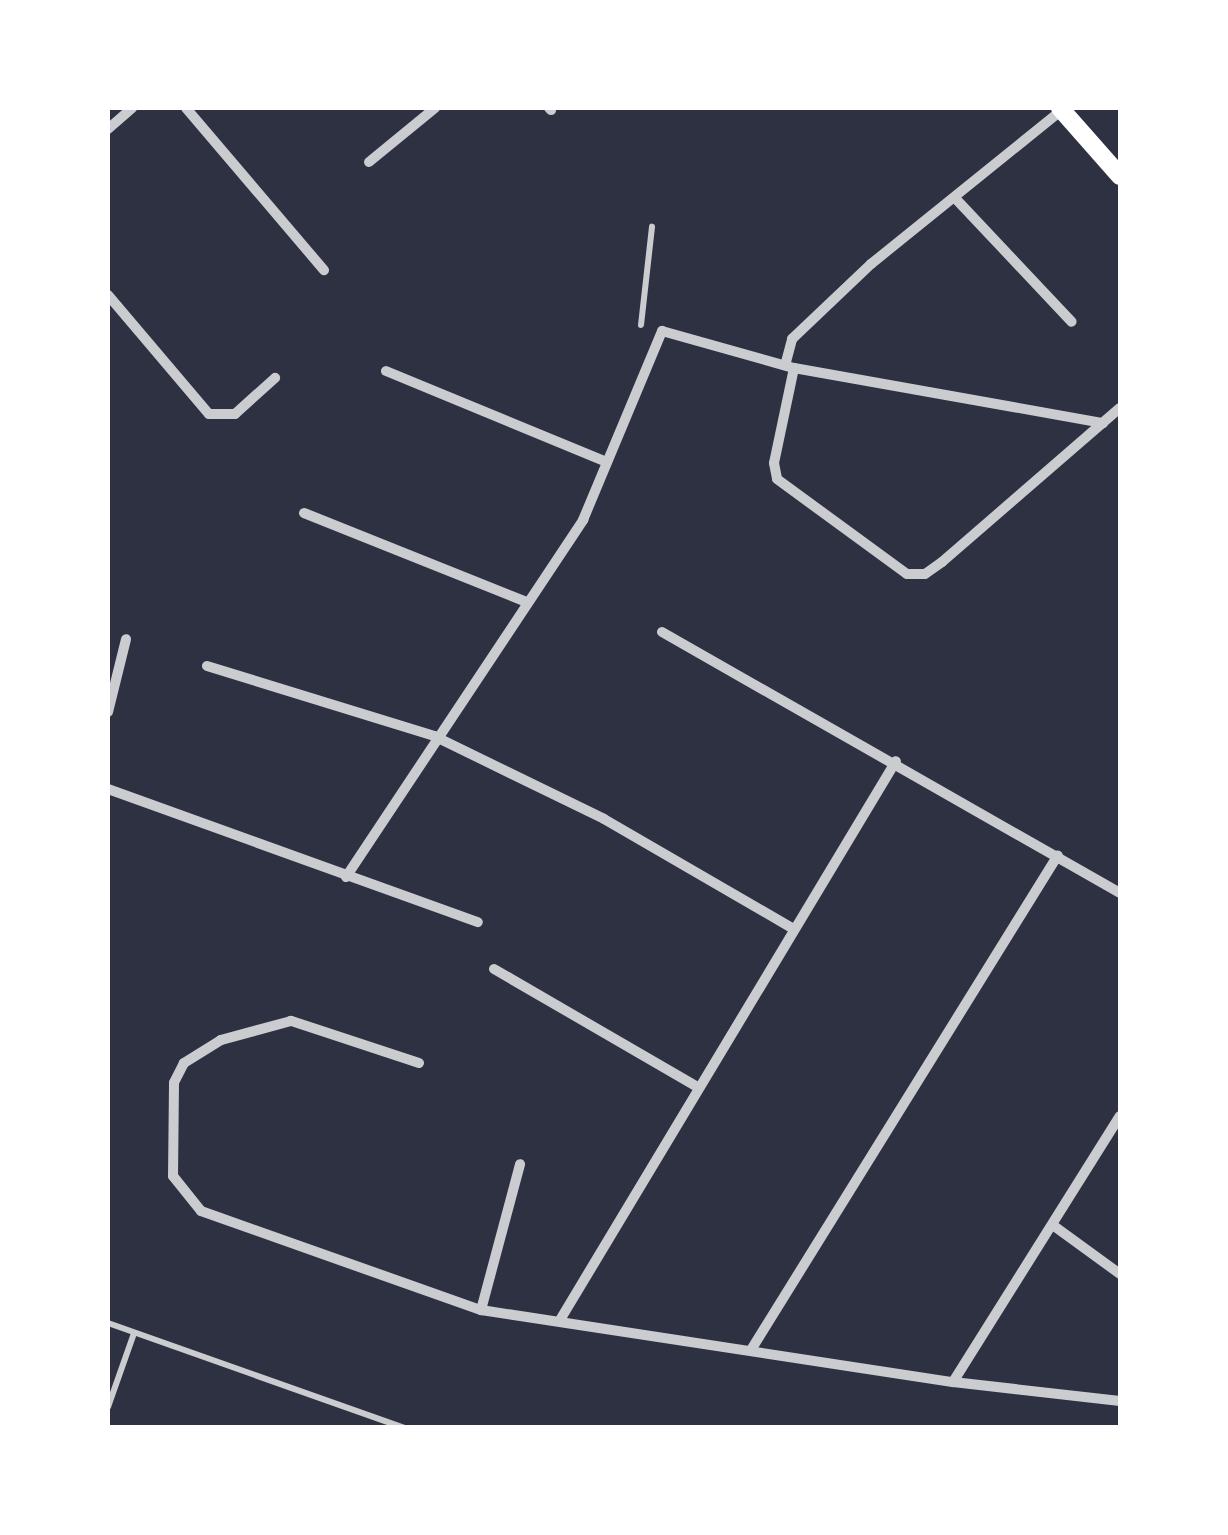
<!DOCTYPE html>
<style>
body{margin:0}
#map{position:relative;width:1228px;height:1535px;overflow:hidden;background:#2d3142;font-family:Manrope,sans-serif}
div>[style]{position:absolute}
.service>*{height:6px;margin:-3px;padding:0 3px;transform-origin:3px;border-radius:3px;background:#caccd0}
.minor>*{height:10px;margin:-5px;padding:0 5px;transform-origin:5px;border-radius:5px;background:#caccd0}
.secondary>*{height:18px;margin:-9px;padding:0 9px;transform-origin:9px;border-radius:9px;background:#fff}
span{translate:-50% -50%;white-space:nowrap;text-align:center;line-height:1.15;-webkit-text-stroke:9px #fff;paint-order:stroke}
.frame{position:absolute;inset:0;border:110px solid #fff;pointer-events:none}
</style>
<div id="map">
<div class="service">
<div style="left:641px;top:325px;width:99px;rotate:-83.6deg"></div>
<div style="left:108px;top:1323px;width:315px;rotate:19.5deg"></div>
<div style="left:108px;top:1407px;width:78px;rotate:-70.6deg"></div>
</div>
<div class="minor">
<div style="left:186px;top:108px;width:213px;rotate:49.6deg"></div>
<div style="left:549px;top:108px;width:3px;rotate:45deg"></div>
<div style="left:108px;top:129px;width:32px;rotate:-41deg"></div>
<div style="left:369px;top:162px;width:85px;rotate:-39.3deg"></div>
<div style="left:955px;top:198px;width:170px;rotate:46.7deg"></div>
<div style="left:108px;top:295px;width:156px;rotate:49.7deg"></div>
<div style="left:209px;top:414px;width:26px"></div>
<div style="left:235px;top:414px;width:54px;rotate:-42deg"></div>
<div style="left:786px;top:362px;width:24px;rotate:-75deg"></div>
<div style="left:792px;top:339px;width:109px;rotate:-43.5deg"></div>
<div style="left:871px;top:264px;width:245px;rotate:-38.9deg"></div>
<div style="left:794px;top:368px;width:97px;rotate:101.9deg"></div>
<div style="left:774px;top:463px;width:16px;rotate:79deg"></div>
<div style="left:777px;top:479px;width:161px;rotate:36.2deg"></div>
<div style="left:907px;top:574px;width:18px"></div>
<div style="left:925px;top:574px;width:21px;rotate:-35deg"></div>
<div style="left:942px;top:562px;width:235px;rotate:-40.9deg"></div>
<div style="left:386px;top:371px;width:239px;rotate:22.4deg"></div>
<div style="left:304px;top:513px;width:239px;rotate:21.8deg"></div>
<div style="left:662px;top:632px;width:527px;rotate:29.68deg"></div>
<div style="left:207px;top:666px;width:238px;rotate:17.1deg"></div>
<div style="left:434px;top:736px;width:189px;rotate:26deg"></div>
<div style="left:604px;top:819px;width:217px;rotate:30.1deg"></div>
<div style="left:108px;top:712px;width:75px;rotate:-76.1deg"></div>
<div style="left:108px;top:789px;width:393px;rotate:19.8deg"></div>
<div style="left:346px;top:877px;width:429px;rotate:-56.4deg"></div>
<div style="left:583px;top:520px;width:205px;rotate:-67.3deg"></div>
<div style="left:662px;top:331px;width:137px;rotate:15.7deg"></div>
<div style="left:794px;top:368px;width:314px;rotate:10.1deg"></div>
<div style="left:494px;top:969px;width:233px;rotate:30.1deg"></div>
<div style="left:419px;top:1063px;width:135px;rotate:-161.8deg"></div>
<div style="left:291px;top:1021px;width:73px;rotate:164.8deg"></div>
<div style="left:221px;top:1040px;width:44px;rotate:148.1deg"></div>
<div style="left:184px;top:1063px;width:22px;rotate:117deg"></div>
<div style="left:174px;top:1083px;width:93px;rotate:90.6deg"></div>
<div style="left:173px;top:1176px;width:45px;rotate:51.3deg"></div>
<div style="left:201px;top:1211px;width:297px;rotate:19.5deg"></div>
<div style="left:481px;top:1310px;width:477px;rotate:8.7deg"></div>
<div style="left:953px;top:1382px;width:168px;rotate:6.5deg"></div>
<div style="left:1054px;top:1226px;width:82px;rotate:36deg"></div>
<div style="left:481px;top:1310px;width:151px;rotate:-75deg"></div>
<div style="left:560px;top:1320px;width:652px;rotate:-58.99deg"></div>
<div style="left:751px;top:1350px;width:582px;rotate:-58.19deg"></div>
<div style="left:953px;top:1382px;width:314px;rotate:-57.9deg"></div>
</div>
<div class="secondary">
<div style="left:1060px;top:108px;width:91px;rotate:48.6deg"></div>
</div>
<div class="frame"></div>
</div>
